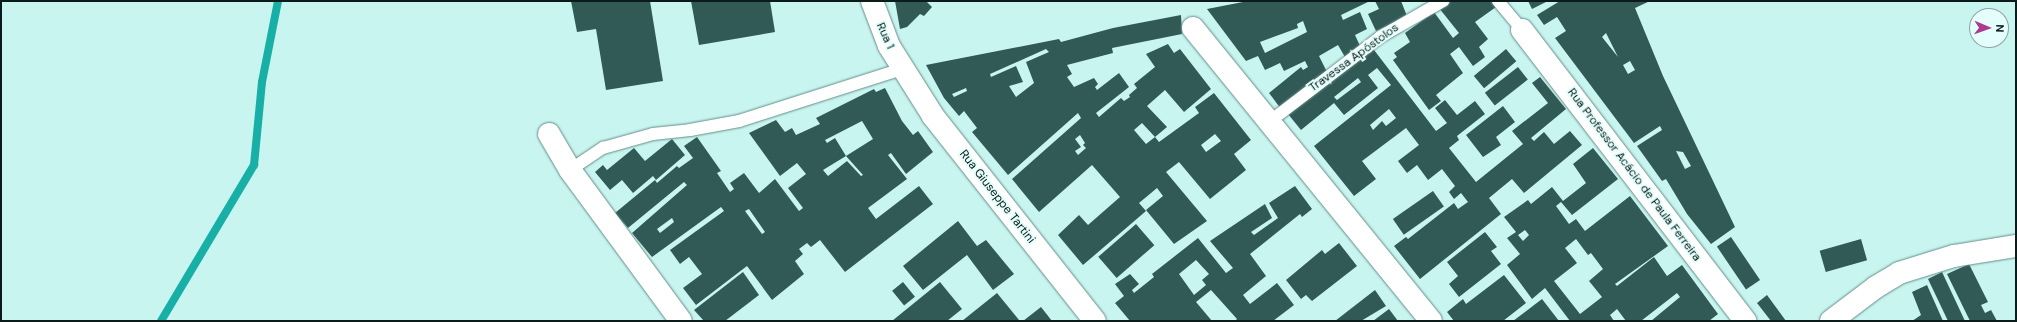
<!DOCTYPE html>
<meta charset="utf-8">
<style>
body{margin:0}
#map{position:relative;width:2017px;height:322px;overflow:hidden;background:#c9f5f0;font-family:"DM Sans",sans-serif}
div>[style]{position:absolute}
.stream>*{height:8px;margin:-4px;padding:0 4px;transform-origin:4px;border-radius:4px;background:#18afa6}
.building>*{inset:0;background:#315955;transform-origin:0 0}
.roads{filter:drop-shadow(0 0 1px #648d89) drop-shadow(0 0 1px #648d89)}
.service>*{height:12px;margin:-6px;padding:0 6px;transform-origin:6px;border-radius:6px;background:#fff}
.minor>*{height:22px;margin:-11px;padding:0 11px;transform-origin:11px;border-radius:11px;background:#fff}
span{translate:-50% -50%;white-space:nowrap;text-align:center;line-height:1.15;-webkit-text-stroke:4px #e4fefb;paint-order:stroke}
.street-label{font-size:12px;color:#0b1b1a}
.frame{position:absolute;inset:0;border:2px solid #0b1b1a;pointer-events:none}
.north{position:absolute;left:1969px;top:8px;width:40px;height:40px;box-sizing:border-box;background:#e4fefb;border:1px solid #8da3a1;border-radius:50%;rotate:92deg;font-size:11px;font-weight:700;line-height:16px;text-align:center;color:#0b1b1a}
.north::after{content:'';display:block;margin:auto;width:14px;height:18px;background:#ad3992;clip-path:polygon(50% 0,100% 100%,50% 72%,0 100%)}
</style>
<div id="map">
<div class="stream">
<div style="left:161px;top:321px;width:182px;rotate:-59.2deg"></div>
<div style="left:254px;top:165px;width:83px;rotate:-84.5deg"></div>
<div style="left:262px;top:82px;width:83px;rotate:-78.8deg"></div>
</div>
<div class="building">
<div style="clip-path:polygon(571px 1px,650px 1px,663px 81px,606px 90px,596px 29px,577px 32px)"></div>
<div style="clip-path:polygon(691px 1px,770px 1px,775px 32px,699px 45px)"></div>
<div style="clip-path:polygon(895px 1px,926px 1px,932px 7px,924px 16px,920px 14px,907px 27px,900px 29px)"></div>
<div style="clip-path:polygon(evenodd,1248px 1px,1370px 1px,1341px 15px,1343px 20px,1360px 12px,1367px 29px,1355px 35px,1360px 46px,1345px 57px,1338px 45px,1319px 56px,1327px 72px,1281px 109px,1269px 93px,1301px 67px,1303px 70px,1308px 67px,1305px 61px,1284px 71px,1280px 63px,1265px 70px,1258px 56px,1246px 61px,1207px 9px,1248px 1px,1303px 21px,1307px 32px,1265px 53px,1260px 42px,1298px 28px,1297px 24px,1303px 21px)"></div>
<div style="clip-path:polygon(1375px 1px,1401px 1px,1407px 16px,1376px 31px,1368px 14px,1379px 9px)"></div>
<div style="clip-path:polygon(1451px 1px,1492px 1px,1496px 7px,1475px 22px,1488px 39px,1479px 47px,1485px 57px,1473px 66px,1459px 47px,1450px 54px,1463px 73px,1436px 95px,1441px 101px,1429px 110px,1393px 60px,1397px 57px,1394px 53px,1410px 42px,1405px 33px,1434px 12px,1453px 38px,1459px 33px,1439px 8px)"></div>
<div style="clip-path:polygon(1528px 1px,1548px 1px,1532px 9px)"></div>
<div style="clip-path:polygon(evenodd,1560px 1px,1650px 1px,1635px 8px,1663px 76px,1735px 227px,1711px 244px,1687px 214px,1666px 179px,1662px 181px,1637px 146px,1662px 130px,1660px 126px,1634px 143px,1555px 38px,1566px 31px,1557px 17px,1544px 25px,1537px 15px,1560px 1px,1606px 33px,1618px 57px,1602px 37px,1606px 33px,1560px 1px,1630px 61px,1635px 70px,1628px 74px,1623px 65px,1630px 61px,1560px 1px,1676px 151px,1683px 152px,1691px 166px,1685px 169px,1676px 151px)"></div>
<div style="clip-path:polygon(evenodd,1181px 15px,1182px 34px,1112px 48px,1113px 53px,1067px 65px,1072px 74px,1067px 77px,1074px 87px,1094px 78px,1098px 84px,1095px 87px,1097px 90px,1119px 73px,1129px 87px,1096px 113px,1099px 117px,1121px 98px,1124px 101px,1130px 97px,1129px 95px,1137px 88px,1134px 84px,1155px 67px,1146px 54px,1168px 44px,1174px 53px,1180px 49px,1211px 89px,1184px 112px,1165px 90px,1147px 106px,1167px 127px,1155px 137px,1142px 123px,1134px 130px,1146px 144px,1155px 137px,1159px 142px,1199px 113px,1195px 107px,1214px 93px,1251px 140px,1234px 154px,1246px 170px,1210px 199px,1179px 162px,1166px 172px,1207px 221px,1174px 244px,1146px 210px,1163px 196px,1157px 188px,1139px 203px,1146px 211px,1083px 265px,1058px 235px,1079px 215px,1088px 225px,1120px 197px,1092px 165px,1039px 212px,1012px 179px,1081px 118px,1078px 113px,1008px 175px,972px 132px,977px 128px,964px 111px,959px 116px,944px 98px,926px 65px,1059px 39px,1061px 42px,1113px 28px,1181px 15px,1046px 49px,1049px 52px,1026px 62px,1034px 83px,1016px 97px,1009px 86px,1023px 82px,1016px 66px,991px 77px,990px 74px,1046px 49px,1181px 15px,966px 88px,967px 91px,954px 97px,952px 94px,966px 88px,1181px 15px,1215px 134px,1221px 141px,1206px 152px,1201px 145px,1215px 134px,1181px 15px,1080px 135px,1085px 143px,1083px 145px,1086px 148px,1078px 155px,1075px 151px,1081px 147px,1075px 139px,1080px 135px)"></div>
<div style="clip-path:polygon(evenodd,1371px 46px,1436px 131px,1447px 123px,1435px 108px,1445px 100px,1457px 115px,1475px 101px,1485px 114px,1457px 136px,1459px 140px,1449px 148px,1476px 182px,1523px 144px,1512px 131px,1548px 103px,1532px 83px,1540px 77px,1566px 109px,1531px 138px,1534px 141px,1544px 132px,1554px 144px,1570px 131px,1582px 145px,1524px 193px,1512px 179px,1489px 198px,1501px 214px,1420px 279px,1394px 246px,1406px 237px,1408px 239px,1454px 203px,1458px 209px,1468px 202px,1461px 193px,1454px 199px,1449px 192px,1455px 186px,1442px 169px,1428px 180px,1417px 165px,1407px 173px,1398px 161px,1419px 145px,1406px 128px,1362px 161px,1376px 179px,1354px 196px,1314px 146px,1391px 85px,1377px 68px,1368px 75px,1378px 88px,1344px 115px,1334px 103px,1301px 130px,1288px 114px,1371px 46px,1358px 78px,1361px 82px,1337px 100px,1334px 97px,1358px 78px,1371px 46px,1389px 109px,1396px 118px,1386px 126px,1382px 121px,1373px 130px,1370px 125px,1389px 109px)"></div>
<div style="left:1506px;top:49px;width:16px;height:42px;rotate:50deg"></div>
<div style="left:1518px;top:67px;width:16px;height:42px;rotate:52deg"></div>
<div style="clip-path:polygon(evenodd,885px 88px,902px 121px,913px 135px,918px 131px,933px 152px,906px 174px,891px 153px,888px 155px,907px 179px,868px 208px,876px 219px,919px 186px,933px 204px,845px 272px,820px 240px,811px 247px,807px 243px,799px 249px,803px 254px,795px 261px,804px 274px,772px 300px,747px 266px,696px 305px,683px 288px,702px 274px,689px 257px,680px 264px,670px 250px,724px 211px,721px 207px,652px 257px,632px 233px,687px 185px,684px 182px,628px 228px,615px 213px,655px 180px,657px 183px,677px 166px,679px 168px,693px 158px,684px 146px,697px 137px,721px 171px,717px 173px,730px 192px,734px 189px,730px 183px,744px 173px,759px 193px,775px 179px,799px 211px,803px 208px,788px 188px,806px 174px,797px 163px,780px 176px,749px 133px,776px 120px,785px 132px,792px 128px,796px 135px,820px 124px,816px 118px,874px 89px,876px 92px,885px 88px,862px 121px,873px 139px,846px 156px,863px 175px,861px 176px,847px 161px,828px 176px,823px 170px,846px 156px,835px 138px,827px 143px,825px 140px,862px 121px,885px 88px,749px 209px,765px 232px,762px 234px,745px 211px,749px 209px,885px 88px,672px 218px,674px 222px,660px 233px,657px 229px,672px 218px)"></div>
<div style="clip-path:polygon(1503px 106px,1515px 122px,1496px 137px,1501px 145px,1483px 157px,1466px 135px)"></div>
<div style="clip-path:polygon(672px 139px,685px 155px,656px 180px,653px 176px,633px 193px,622px 180px,610px 190px,595px 172px,603px 165px,607px 170px,634px 148px,645px 161px)"></div>
<div style="clip-path:polygon(evenodd,1593px 148px,1618px 179px,1572px 215px,1561px 202px,1556px 206px,1569px 224px,1576px 219px,1585px 231px,1630px 196px,1668px 246px,1615px 284px,1617px 286px,1654px 257px,1667px 276px,1682px 265px,1718px 314px,1709px 321px,1651px 321px,1680px 297px,1677px 293px,1641px 321px,1626px 321px,1617px 309px,1610px 315px,1614px 321px,1570px 321px,1545px 288px,1532px 299px,1507px 265px,1520px 254px,1507px 238px,1516px 232px,1504px 217px,1528px 200px,1531px 204px,1552px 187px,1563px 201px,1586px 183px,1573px 164px,1593px 148px,1525px 230px,1529px 235px,1523px 241px,1518px 235px,1525px 230px,1593px 148px,1576px 239px,1588px 255px,1591px 253px,1603px 269px,1589px 281px,1602px 297px,1580px 314px,1554px 281px,1577px 263px,1565px 248px,1576px 239px)"></div>
<div style="clip-path:polygon(evenodd,1295px 186px,1312px 209px,1302px 217px,1300px 214px,1250px 254px,1266px 276px,1243px 295px,1250px 304px,1277px 283px,1294px 305px,1273px 321px,1235px 321px,1237px 319px,1211px 290px,1196px 302px,1212px 321px,1130px 321px,1115px 303px,1124px 296px,1115px 284px,1130px 274px,1139px 284px,1132px 290px,1134px 293px,1154px 277px,1152px 274px,1198px 238px,1226px 273px,1233px 268px,1210px 241px,1265px 204px,1272px 218px,1251px 232px,1254px 235px,1278px 218px,1269px 203px,1295px 186px,1196px 260px,1209px 274px,1202px 280px,1206px 285px,1194px 295px,1179px 274px,1196px 260px)"></div>
<div style="left:1433px;top:191px;width:19px;height:49px;rotate:55deg"></div>
<div style="clip-path:polygon(958px 221px,977px 246px,986px 240px,1014px 274px,993px 290px,967px 255px,923px 290px,903px 266px)"></div>
<div style="left:1136px;top:224px;width:28px;height:50px;rotate:49deg"></div>
<div style="clip-path:polygon(1485px 232px,1497px 247px,1491px 251px,1501px 264px,1459px 297px,1449px 284px,1458px 276px,1447px 262px)"></div>
<div style="left:1731px;top:237px;width:52px;height:17px;rotate:56deg"></div>
<div style="left:1861px;top:239px;width:22px;height:43px;rotate:74deg"></div>
<div style="clip-path:polygon(1339px 243px,1357px 266px,1312px 301px,1306px 295px,1301px 299px,1286px 280px,1322px 250px,1325px 254px)"></div>
<div style="clip-path:polygon(1969px 264px,1988px 302px,1981px 305px,1985px 313px,1991px 310px,1997px 321px,1970px 321px,1947px 274px)"></div>
<div style="clip-path:polygon(743px 272px,759px 295px,725px 321px,704px 321px,694px 310px)"></div>
<div style="clip-path:polygon(1942px 272px,1965px 321px,1948px 321px,1928px 279px)"></div>
<div style="clip-path:polygon(1504px 275px,1526px 303px,1503px 321px,1454px 321px,1447px 312px,1463px 299px,1466px 304px)"></div>
<div style="left:903px;top:282px;width:19px;height:14px;rotate:51deg"></div>
<div style="clip-path:polygon(940px 282px,962px 309px,947px 321px,892px 321px)"></div>
<div style="clip-path:polygon(1927px 285px,1943px 321px,1912px 321px,1921px 315px,1912px 292px)"></div>
<div style="clip-path:polygon(1375px 290px,1386px 306px,1361px 321px,1335px 321px)"></div>
<div style="clip-path:polygon(997px 293px,1019px 320px,1017px 321px,962px 321px)"></div>
<div style="clip-path:polygon(1767px 295px,1786px 321px,1771px 321px,1757px 303px)"></div>
<div style="clip-path:polygon(1542px 299px,1559px 321px,1513px 321px)"></div>
<div style="clip-path:polygon(1041px 307px,1052px 321px,1023px 321px)"></div>
<div style="clip-path:polygon(1389px 309px,1398px 321px,1373px 321px)"></div>
</div>
<div class="roads">
<div class="service">
<div style="left:1498px;top:1px;width:38px;rotate:50deg"></div>
<div style="left:1269px;top:122px;width:140px;rotate:-37.4deg"></div>
<div style="left:1380px;top:37px;width:73px;rotate:-29.7deg"></div>
<div style="left:570px;top:170px;width:40px;rotate:-34deg"></div>
<div style="left:603px;top:148px;width:52px;rotate:-15.6deg"></div>
<div style="left:653px;top:134px;width:37px;rotate:-6deg"></div>
<div style="left:690px;top:130px;width:50px;rotate:-10.4deg"></div>
<div style="left:739px;top:121px;width:171px;rotate:-17.7deg"></div>
</div>
<div class="minor">
<div style="left:872px;top:1px;width:48px;rotate:69.3deg"></div>
<div style="left:889px;top:46px;width:83px;rotate:57.8deg"></div>
<div style="left:933px;top:116px;width:261px;rotate:51.7deg"></div>
<div style="left:1193px;top:28px;width:377px;rotate:50.9deg"></div>
<div style="left:1522px;top:30px;width:367px;rotate:52.5deg"></div>
<div style="left:549px;top:134px;width:42px;rotate:59.7deg"></div>
<div style="left:570px;top:170px;width:187px;rotate:53.7deg"></div>
<div style="left:1831px;top:321px;width:56px;rotate:-37.1deg"></div>
<div style="left:1876px;top:287px;width:27px;rotate:-31deg"></div>
<div style="left:1899px;top:273px;width:58px;rotate:-17.2deg"></div>
<div style="left:1954px;top:256px;width:63px;rotate:-9.2deg"></div>
</div>
</div>
<div class="street-label">
<span style="left:885px;top:36px;rotate:66deg">Rua 1</span>
<span style="left:1354px;top:58px;rotate:-36deg">Travessa Apóstolos</span>
<span style="left:1634px;top:175px;rotate:53deg">Rua Professor Acácio de Paula Ferreira</span>
<span style="left:997px;top:197px;rotate:52deg">Rua Giuseppe Tartini</span>
</div>
<div class="frame"></div>
<div class="north">N</div>
</div>
